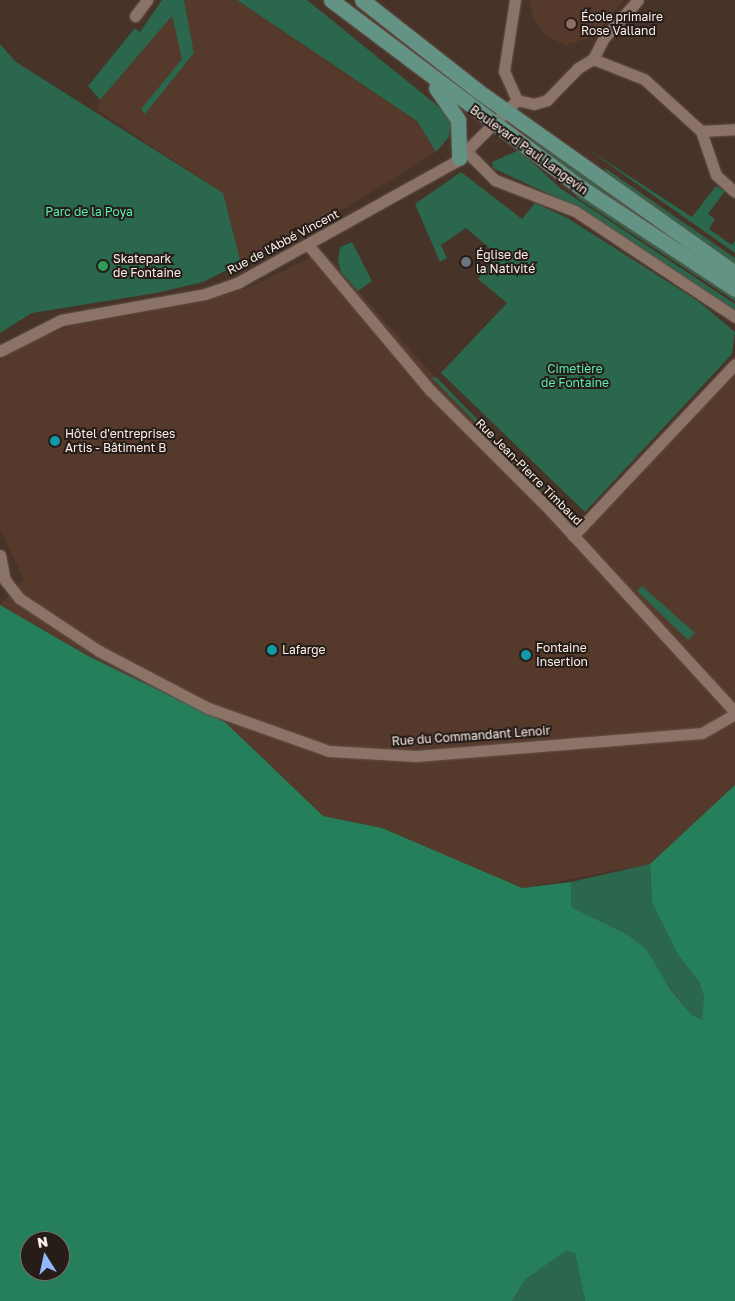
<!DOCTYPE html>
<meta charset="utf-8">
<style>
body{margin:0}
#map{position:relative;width:735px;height:1301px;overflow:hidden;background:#473328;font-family:"Golos Text",sans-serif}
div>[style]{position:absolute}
.built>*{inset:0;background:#553a2c}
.green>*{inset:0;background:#2a674c}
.forest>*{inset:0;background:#267f5b}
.roads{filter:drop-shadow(0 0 1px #635148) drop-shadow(0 0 1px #635148)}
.minor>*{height:11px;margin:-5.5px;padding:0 5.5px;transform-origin:5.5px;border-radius:5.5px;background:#8b7367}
.major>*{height:15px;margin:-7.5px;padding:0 7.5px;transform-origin:7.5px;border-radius:7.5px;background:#639384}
.dots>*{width:14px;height:14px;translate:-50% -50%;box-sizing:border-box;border:2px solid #261d18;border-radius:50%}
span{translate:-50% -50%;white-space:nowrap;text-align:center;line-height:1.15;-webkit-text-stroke:4px #261d18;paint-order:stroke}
.poi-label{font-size:12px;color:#fdefe9}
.left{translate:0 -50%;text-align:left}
.street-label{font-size:12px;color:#fdefe9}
.park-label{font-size:12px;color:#58f0b1}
.north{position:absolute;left:20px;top:1231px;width:50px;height:50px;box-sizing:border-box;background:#261d18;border:1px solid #7c716c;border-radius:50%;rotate:350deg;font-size:14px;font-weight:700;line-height:20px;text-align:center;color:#fdefe9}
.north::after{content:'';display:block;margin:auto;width:18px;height:22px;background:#91b8fd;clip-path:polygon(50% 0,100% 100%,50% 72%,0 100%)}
</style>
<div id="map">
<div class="built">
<div style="clip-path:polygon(184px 0,237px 0,417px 121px,436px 152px,314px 227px,241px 263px,223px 193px,97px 110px,100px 100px,172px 16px,182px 59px,141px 109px,145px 114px,194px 53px)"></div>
<div style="clip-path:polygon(529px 0,624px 0,593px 37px,566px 45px,548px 37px,534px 20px)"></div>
<div style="clip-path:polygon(323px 251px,424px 365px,579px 522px,735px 355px,735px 785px,650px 864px,522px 888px,382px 828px,323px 816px,225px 722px,88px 656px,0 605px,24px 580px,0 529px,0 360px,37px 338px,76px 325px,207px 301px,250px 287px)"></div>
</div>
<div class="green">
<div style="clip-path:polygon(162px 0,184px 0,194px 53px,145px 114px,141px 109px,182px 59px,172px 16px,100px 100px,88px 86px,135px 28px,140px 32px)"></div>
<div style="clip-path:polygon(237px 0,307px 0,444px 111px,451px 123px,449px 137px,436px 152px,417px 121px)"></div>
<div style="clip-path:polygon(0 44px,16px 62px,223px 193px,241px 263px,203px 282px,156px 293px,32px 313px,0 333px)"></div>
<div style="clip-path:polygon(532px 137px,723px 269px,716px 273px,528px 141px)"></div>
<div style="clip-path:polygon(586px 148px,692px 217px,716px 186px,725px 191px,708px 214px,715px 219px,709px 229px,732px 245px,735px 241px,735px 253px)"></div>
<div style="clip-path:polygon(519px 150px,560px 188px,735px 304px,735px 310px,581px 209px,493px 168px,492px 162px)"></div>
<div style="clip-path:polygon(605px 168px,735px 258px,735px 269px,606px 172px)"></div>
<div style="clip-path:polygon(461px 172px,522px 219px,535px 203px,569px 219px,698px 301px,735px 332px,732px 354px,585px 512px,441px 373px,507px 303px,478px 279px,492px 262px,493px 251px,466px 228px,441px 245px,447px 258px,440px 262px,415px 204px)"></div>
<div style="clip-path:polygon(557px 175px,735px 293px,735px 301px,579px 199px)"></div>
<div style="clip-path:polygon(352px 242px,372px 281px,358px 291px,341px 272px,338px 261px,340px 247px)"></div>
<div style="clip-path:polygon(431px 377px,437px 378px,544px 488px,542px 490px)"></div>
<div style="clip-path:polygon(642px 586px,695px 633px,688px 640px,637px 591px)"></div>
<div style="clip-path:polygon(650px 864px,652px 903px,678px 955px,699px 982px,704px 997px,703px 1019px,692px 1015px,625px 933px,571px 907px,571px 882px)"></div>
<div style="clip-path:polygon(564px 1251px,575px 1253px,585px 1301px,512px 1301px,525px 1280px)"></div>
</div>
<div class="forest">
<div style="clip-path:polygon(evenodd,0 605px,88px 656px,225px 722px,323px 816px,382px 828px,522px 888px,571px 882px,571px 907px,625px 933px,646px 949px,670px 989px,692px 1015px,702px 1019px,704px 997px,699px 982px,678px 955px,652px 903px,650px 864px,735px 785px,735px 1301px,585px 1301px,575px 1253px,565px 1251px,525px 1280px,512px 1301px,0 1301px,0 605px,30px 1241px,60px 1241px,60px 1271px,30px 1271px,30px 1241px)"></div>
</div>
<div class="roads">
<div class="minor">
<div style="left:515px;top:0;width:72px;rotate:98.8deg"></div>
<div style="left:504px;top:71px;width:32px;rotate:66deg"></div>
<div style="left:517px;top:100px;width:17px;rotate:13deg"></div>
<div style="left:534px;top:104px;width:14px;rotate:-17deg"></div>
<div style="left:547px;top:100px;width:45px;rotate:-45.9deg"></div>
<div style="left:578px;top:68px;width:17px;rotate:-31deg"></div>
<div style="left:593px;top:59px;width:22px;rotate:-63deg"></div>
<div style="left:603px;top:39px;width:52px;rotate:-48.1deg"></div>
<div style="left:135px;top:16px;width:20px;rotate:-53deg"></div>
<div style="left:593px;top:59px;width:55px;rotate:21.4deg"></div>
<div style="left:644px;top:79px;width:77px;rotate:42.4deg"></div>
<div style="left:701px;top:131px;width:34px;rotate:-3deg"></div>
<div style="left:701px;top:131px;width:46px;rotate:71.2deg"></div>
<div style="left:716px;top:175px;width:25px;rotate:42deg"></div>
<div style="left:467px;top:152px;width:40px;rotate:45deg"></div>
<div style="left:495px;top:180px;width:86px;rotate:21.2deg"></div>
<div style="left:575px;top:211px;width:192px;rotate:33.5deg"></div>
<div style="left:309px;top:246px;width:188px;rotate:50deg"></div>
<div style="left:430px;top:390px;width:170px;rotate:45deg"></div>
<div style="left:550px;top:510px;width:274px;rotate:47.5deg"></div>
<div style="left:0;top:351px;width:68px;rotate:-26.9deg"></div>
<div style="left:61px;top:320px;width:146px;rotate:-10.2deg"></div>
<div style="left:205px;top:294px;width:36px;rotate:-19deg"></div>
<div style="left:239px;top:282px;width:247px;rotate:-29.1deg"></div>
<div style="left:455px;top:162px;width:88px;rotate:-45deg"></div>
<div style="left:573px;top:536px;width:236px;rotate:-46.7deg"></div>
<div style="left:0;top:555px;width:25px;rotate:79deg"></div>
<div style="left:5px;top:580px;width:23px;rotate:52deg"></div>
<div style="left:19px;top:598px;width:96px;rotate:33.5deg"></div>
<div style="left:99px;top:651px;width:123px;rotate:27.6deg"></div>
<div style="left:208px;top:708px;width:128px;rotate:19.6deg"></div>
<div style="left:329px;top:751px;width:87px;rotate:3.3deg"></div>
<div style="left:416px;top:756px;width:287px;rotate:-4.6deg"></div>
<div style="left:702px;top:733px;width:38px;rotate:-30deg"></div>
</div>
<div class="major">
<div style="left:331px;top:0;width:310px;rotate:36.9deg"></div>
<div style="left:579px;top:186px;width:187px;rotate:33.4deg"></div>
<div style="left:362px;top:0;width:147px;rotate:38.1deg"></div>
<div style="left:478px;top:91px;width:315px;rotate:35.3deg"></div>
<div style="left:436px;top:88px;width:39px;rotate:55deg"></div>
<div style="left:458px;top:120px;width:38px;rotate:88deg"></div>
</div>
</div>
<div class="dots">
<div style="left:571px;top:24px;background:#8d6e63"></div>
<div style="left:466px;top:262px;background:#6b7280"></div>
<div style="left:103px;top:266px;background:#2e9e5b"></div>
<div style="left:55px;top:441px;background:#0f9aa8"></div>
<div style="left:272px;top:650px;background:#0f9aa8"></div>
<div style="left:526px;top:655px;background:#0f9aa8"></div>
</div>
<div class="poi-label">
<span class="left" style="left:581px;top:24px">École primaire<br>Rose Valland</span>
<span class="left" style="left:476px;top:262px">Église de<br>la Nativité</span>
<span class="left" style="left:113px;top:266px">Skatepark<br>de Fontaine</span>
<span class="left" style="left:65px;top:441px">Hôtel d'entreprises<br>Artis - Bâtiment B</span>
<span class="left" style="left:536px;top:655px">Fontaine<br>Insertion</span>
<span class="left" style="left:282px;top:650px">Lafarge</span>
</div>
<div class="street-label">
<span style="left:529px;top:150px;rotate:36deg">Boulevard Paul Langevin</span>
<span style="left:283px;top:242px;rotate:-28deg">Rue de l'Abbé Vincent</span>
<span style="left:529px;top:472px;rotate:45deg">Rue Jean-Pierre Timbaud</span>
<span style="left:471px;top:736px;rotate:-4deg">Rue du Commandant Lenoir</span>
</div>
<div class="park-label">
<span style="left:89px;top:212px">Parc de la Poya</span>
<span style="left:575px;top:376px">Cimetière<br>de Fontaine</span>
</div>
<div class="north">N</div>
</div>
